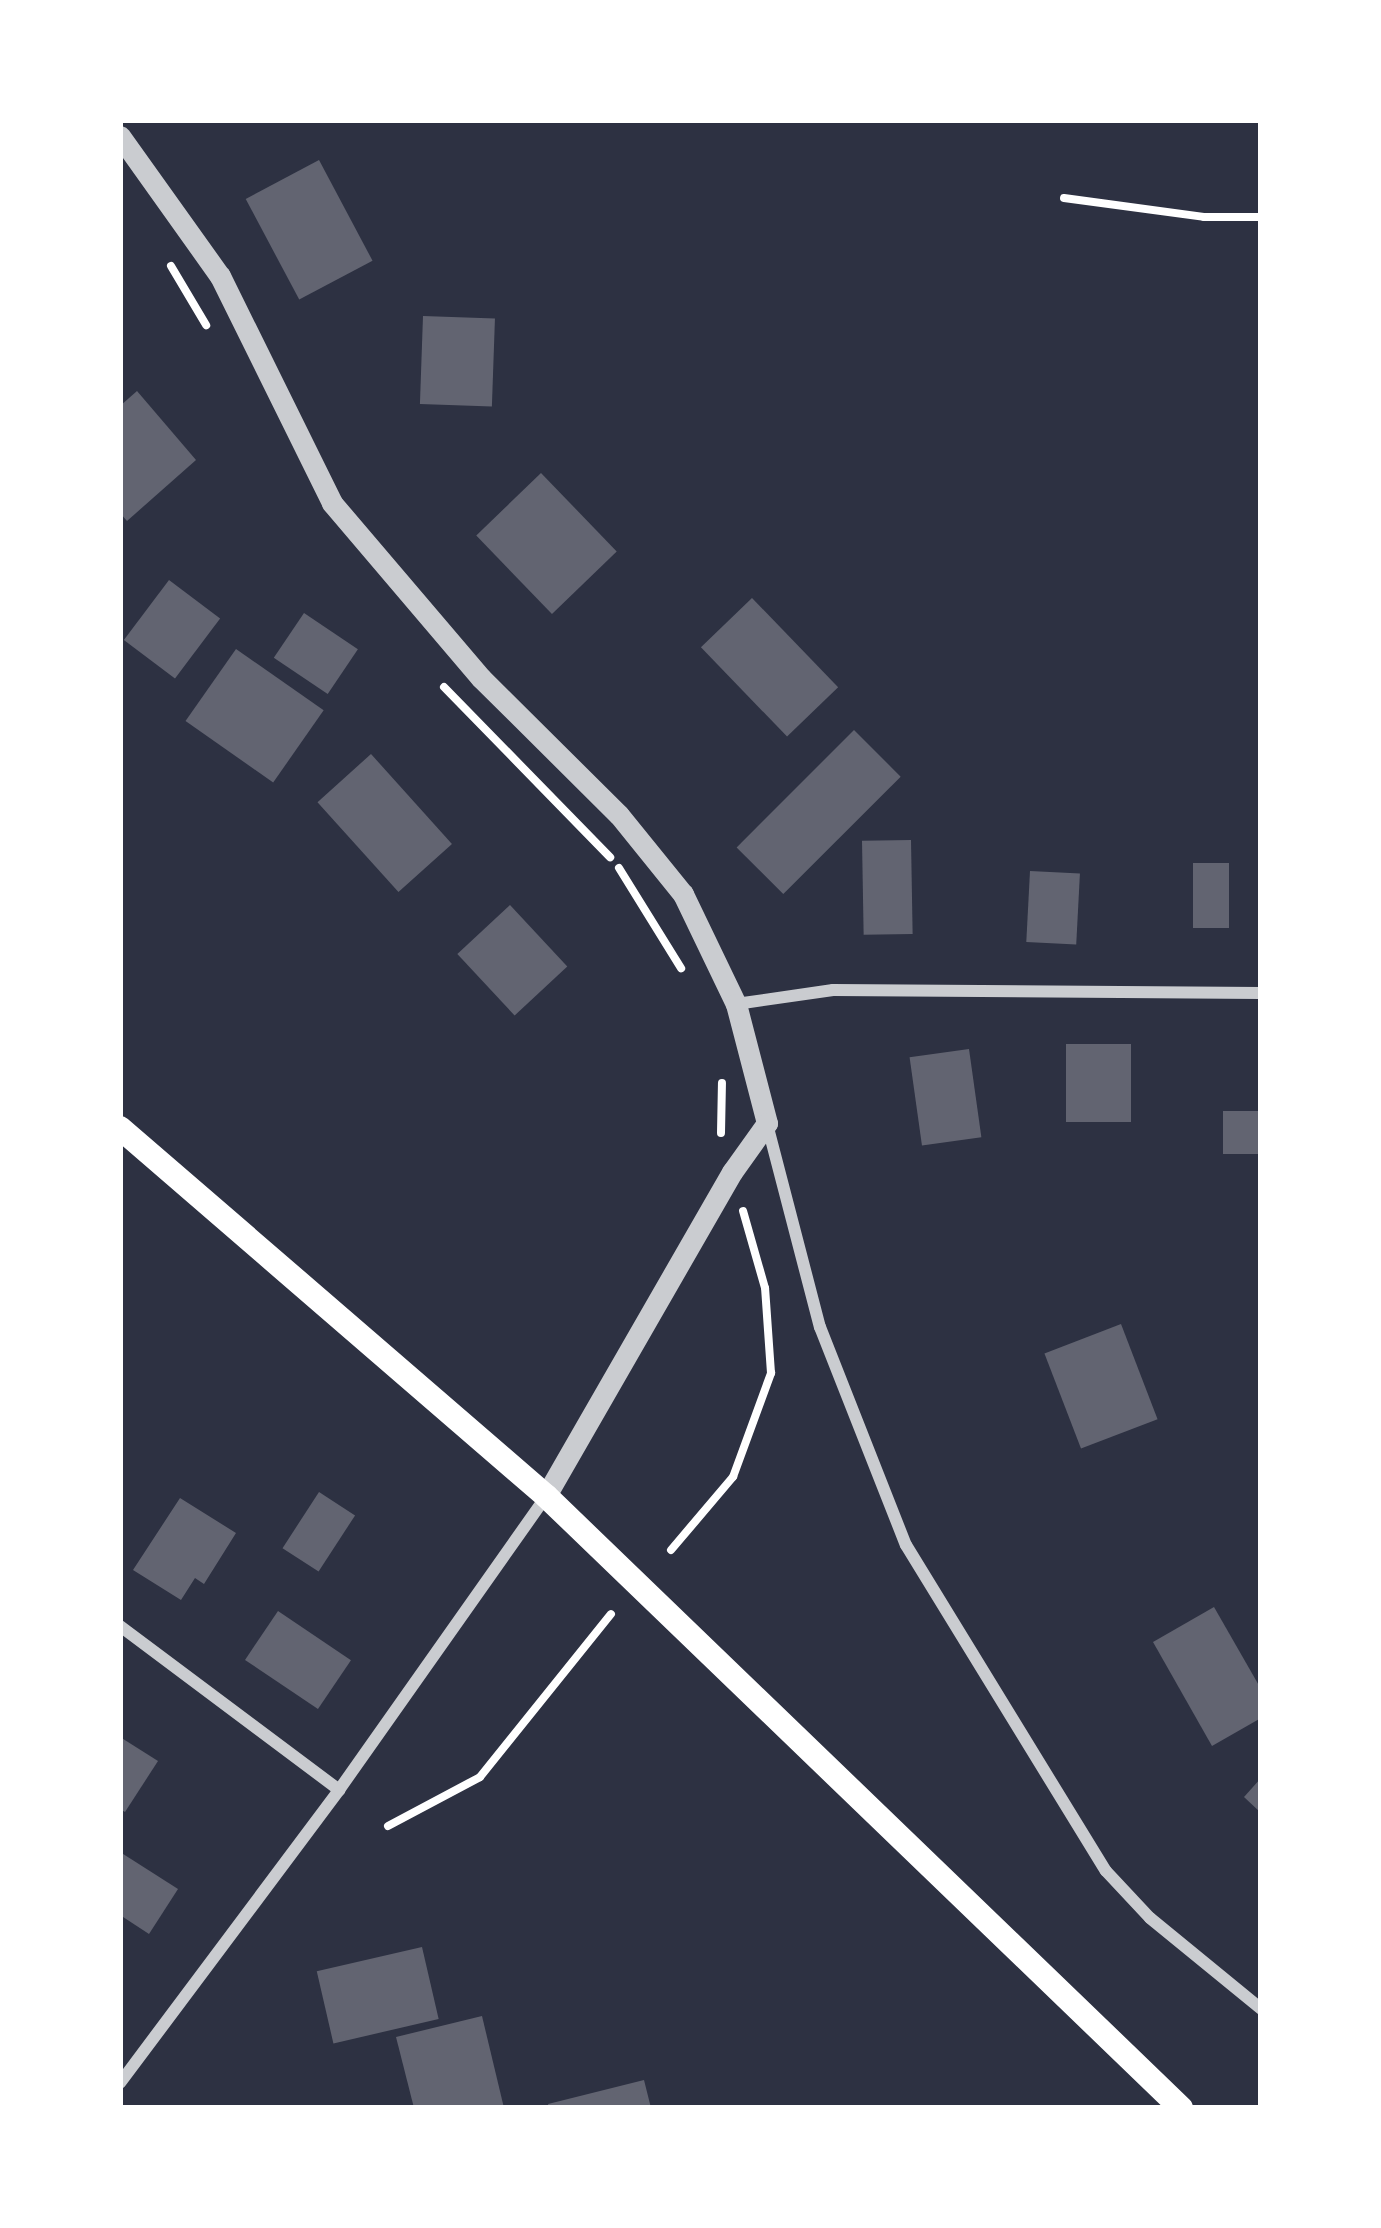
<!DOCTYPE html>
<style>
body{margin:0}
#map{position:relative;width:1381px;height:2228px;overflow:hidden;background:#2d3142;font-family:"PT Sans Narrow",sans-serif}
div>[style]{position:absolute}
.building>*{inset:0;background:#626471;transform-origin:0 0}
.path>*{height:8px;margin:-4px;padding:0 4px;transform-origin:4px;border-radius:4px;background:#fff}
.minor>*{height:12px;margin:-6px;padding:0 6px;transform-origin:6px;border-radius:6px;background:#caccd0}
.tertiary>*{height:21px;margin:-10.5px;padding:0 10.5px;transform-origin:10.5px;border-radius:10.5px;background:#caccd0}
.secondary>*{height:24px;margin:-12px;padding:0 12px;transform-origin:12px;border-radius:12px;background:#fff}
span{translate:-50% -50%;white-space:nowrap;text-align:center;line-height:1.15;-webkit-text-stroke:9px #fff;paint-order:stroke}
.frame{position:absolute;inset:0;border:123px solid #fff;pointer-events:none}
</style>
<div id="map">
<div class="building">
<div style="left:319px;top:160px;width:114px;height:83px;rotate:62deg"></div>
<div style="left:423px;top:316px;width:72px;height:88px;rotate:2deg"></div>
<div style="clip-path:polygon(137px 391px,196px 460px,127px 521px,120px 513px,120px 406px)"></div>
<div style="left:541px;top:473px;width:109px;height:90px;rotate:46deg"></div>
<div style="left:169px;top:580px;width:64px;height:75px;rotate:37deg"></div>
<div style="left:752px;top:598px;width:124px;height:71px;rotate:46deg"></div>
<div style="left:304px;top:613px;width:65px;height:54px;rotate:34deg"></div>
<div style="left:236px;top:649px;width:107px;height:88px;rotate:35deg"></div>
<div style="left:854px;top:730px;width:66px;height:166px;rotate:45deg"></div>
<div style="left:371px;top:754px;width:121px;height:72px;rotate:48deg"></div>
<div style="left:911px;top:840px;width:94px;height:49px;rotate:89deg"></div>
<div style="left:1193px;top:863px;width:36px;height:65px"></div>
<div style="left:1030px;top:871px;width:50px;height:71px;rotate:3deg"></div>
<div style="left:510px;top:905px;width:84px;height:72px;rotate:47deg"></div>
<div style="left:1066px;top:1044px;width:65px;height:78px"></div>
<div style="left:969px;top:1049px;width:89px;height:60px;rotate:82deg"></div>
<div style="left:1261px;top:1111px;width:43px;height:38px;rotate:90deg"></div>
<div style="left:1121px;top:1324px;width:102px;height:82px;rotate:69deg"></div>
<div style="left:319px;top:1492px;width:43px;height:67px;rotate:33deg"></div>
<div style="clip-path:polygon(180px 1498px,236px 1533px,204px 1584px,195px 1578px,181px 1600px,133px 1570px)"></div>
<div style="clip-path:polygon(1214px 1607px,1261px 1689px,1261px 1718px,1212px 1746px,1153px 1642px)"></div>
<div style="left:278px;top:1611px;width:88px;height:59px;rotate:34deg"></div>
<div style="clip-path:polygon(120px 1737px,158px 1761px,125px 1812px,120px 1809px)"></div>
<div style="clip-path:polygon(1261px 1778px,1261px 1813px,1244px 1797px)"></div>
<div style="clip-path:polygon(120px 1852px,178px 1889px,149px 1934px,120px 1915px)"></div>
<div style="left:422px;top:1947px;width:74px;height:108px;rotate:77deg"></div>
<div style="clip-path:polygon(482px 2016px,504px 2108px,414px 2108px,396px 2037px)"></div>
<div style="clip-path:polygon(644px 2080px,651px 2108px,549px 2108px,548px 2104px)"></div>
</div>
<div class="path">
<div style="left:1064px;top:198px;width:141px;rotate:7.7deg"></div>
<div style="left:1204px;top:217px;width:57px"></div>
<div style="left:171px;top:266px;width:69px;rotate:59.3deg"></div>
<div style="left:444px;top:687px;width:238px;rotate:45.7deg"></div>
<div style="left:619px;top:868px;width:118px;rotate:58.2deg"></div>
<div style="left:721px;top:1133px;width:50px;rotate:-88.9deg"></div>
<div style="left:671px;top:1550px;width:96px;rotate:-49.7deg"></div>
<div style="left:733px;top:1477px;width:111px;rotate:-69.9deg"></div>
<div style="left:771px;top:1373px;width:85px;rotate:-94deg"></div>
<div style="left:765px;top:1288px;width:80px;rotate:-105.9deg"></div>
<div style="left:388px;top:1826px;width:104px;rotate:-28deg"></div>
<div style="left:480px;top:1777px;width:209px;rotate:-51.2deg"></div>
</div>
<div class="minor">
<div style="left:736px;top:1004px;width:98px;rotate:-8.2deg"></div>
<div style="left:833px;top:990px;width:428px;rotate:0.4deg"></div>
<div style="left:767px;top:1124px;width:210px;rotate:75.4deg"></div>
<div style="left:820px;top:1327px;width:234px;rotate:68.5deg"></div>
<div style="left:906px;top:1545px;width:382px;rotate:58.5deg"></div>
<div style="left:1106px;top:1871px;width:64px;rotate:46.9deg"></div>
<div style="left:1150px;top:1918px;width:144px;rotate:39.3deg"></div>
<div style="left:120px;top:1626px;width:274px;rotate:36.8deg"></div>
<div style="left:120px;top:2083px;width:366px;rotate:-53.2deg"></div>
<div style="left:339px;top:1790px;width:359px;rotate:-54.8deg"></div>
</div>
<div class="tertiary">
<div style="left:120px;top:136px;width:172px;rotate:54.5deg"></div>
<div style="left:220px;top:276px;width:253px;rotate:63.7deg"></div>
<div style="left:332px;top:503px;width:230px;rotate:49.6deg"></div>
<div style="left:481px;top:678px;width:194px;rotate:44.8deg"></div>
<div style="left:619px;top:815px;width:102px;rotate:51deg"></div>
<div style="left:683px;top:894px;width:122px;rotate:64.3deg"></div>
<div style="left:736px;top:1004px;width:123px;rotate:75.4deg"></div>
<div style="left:767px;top:1123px;width:60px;rotate:125.5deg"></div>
<div style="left:732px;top:1172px;width:374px;rotate:119.9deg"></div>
</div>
<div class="secondary">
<div style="left:120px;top:1128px;width:563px;rotate:40.82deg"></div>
<div style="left:546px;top:1496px;width:882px;rotate:43.94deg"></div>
</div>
<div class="frame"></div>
</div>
